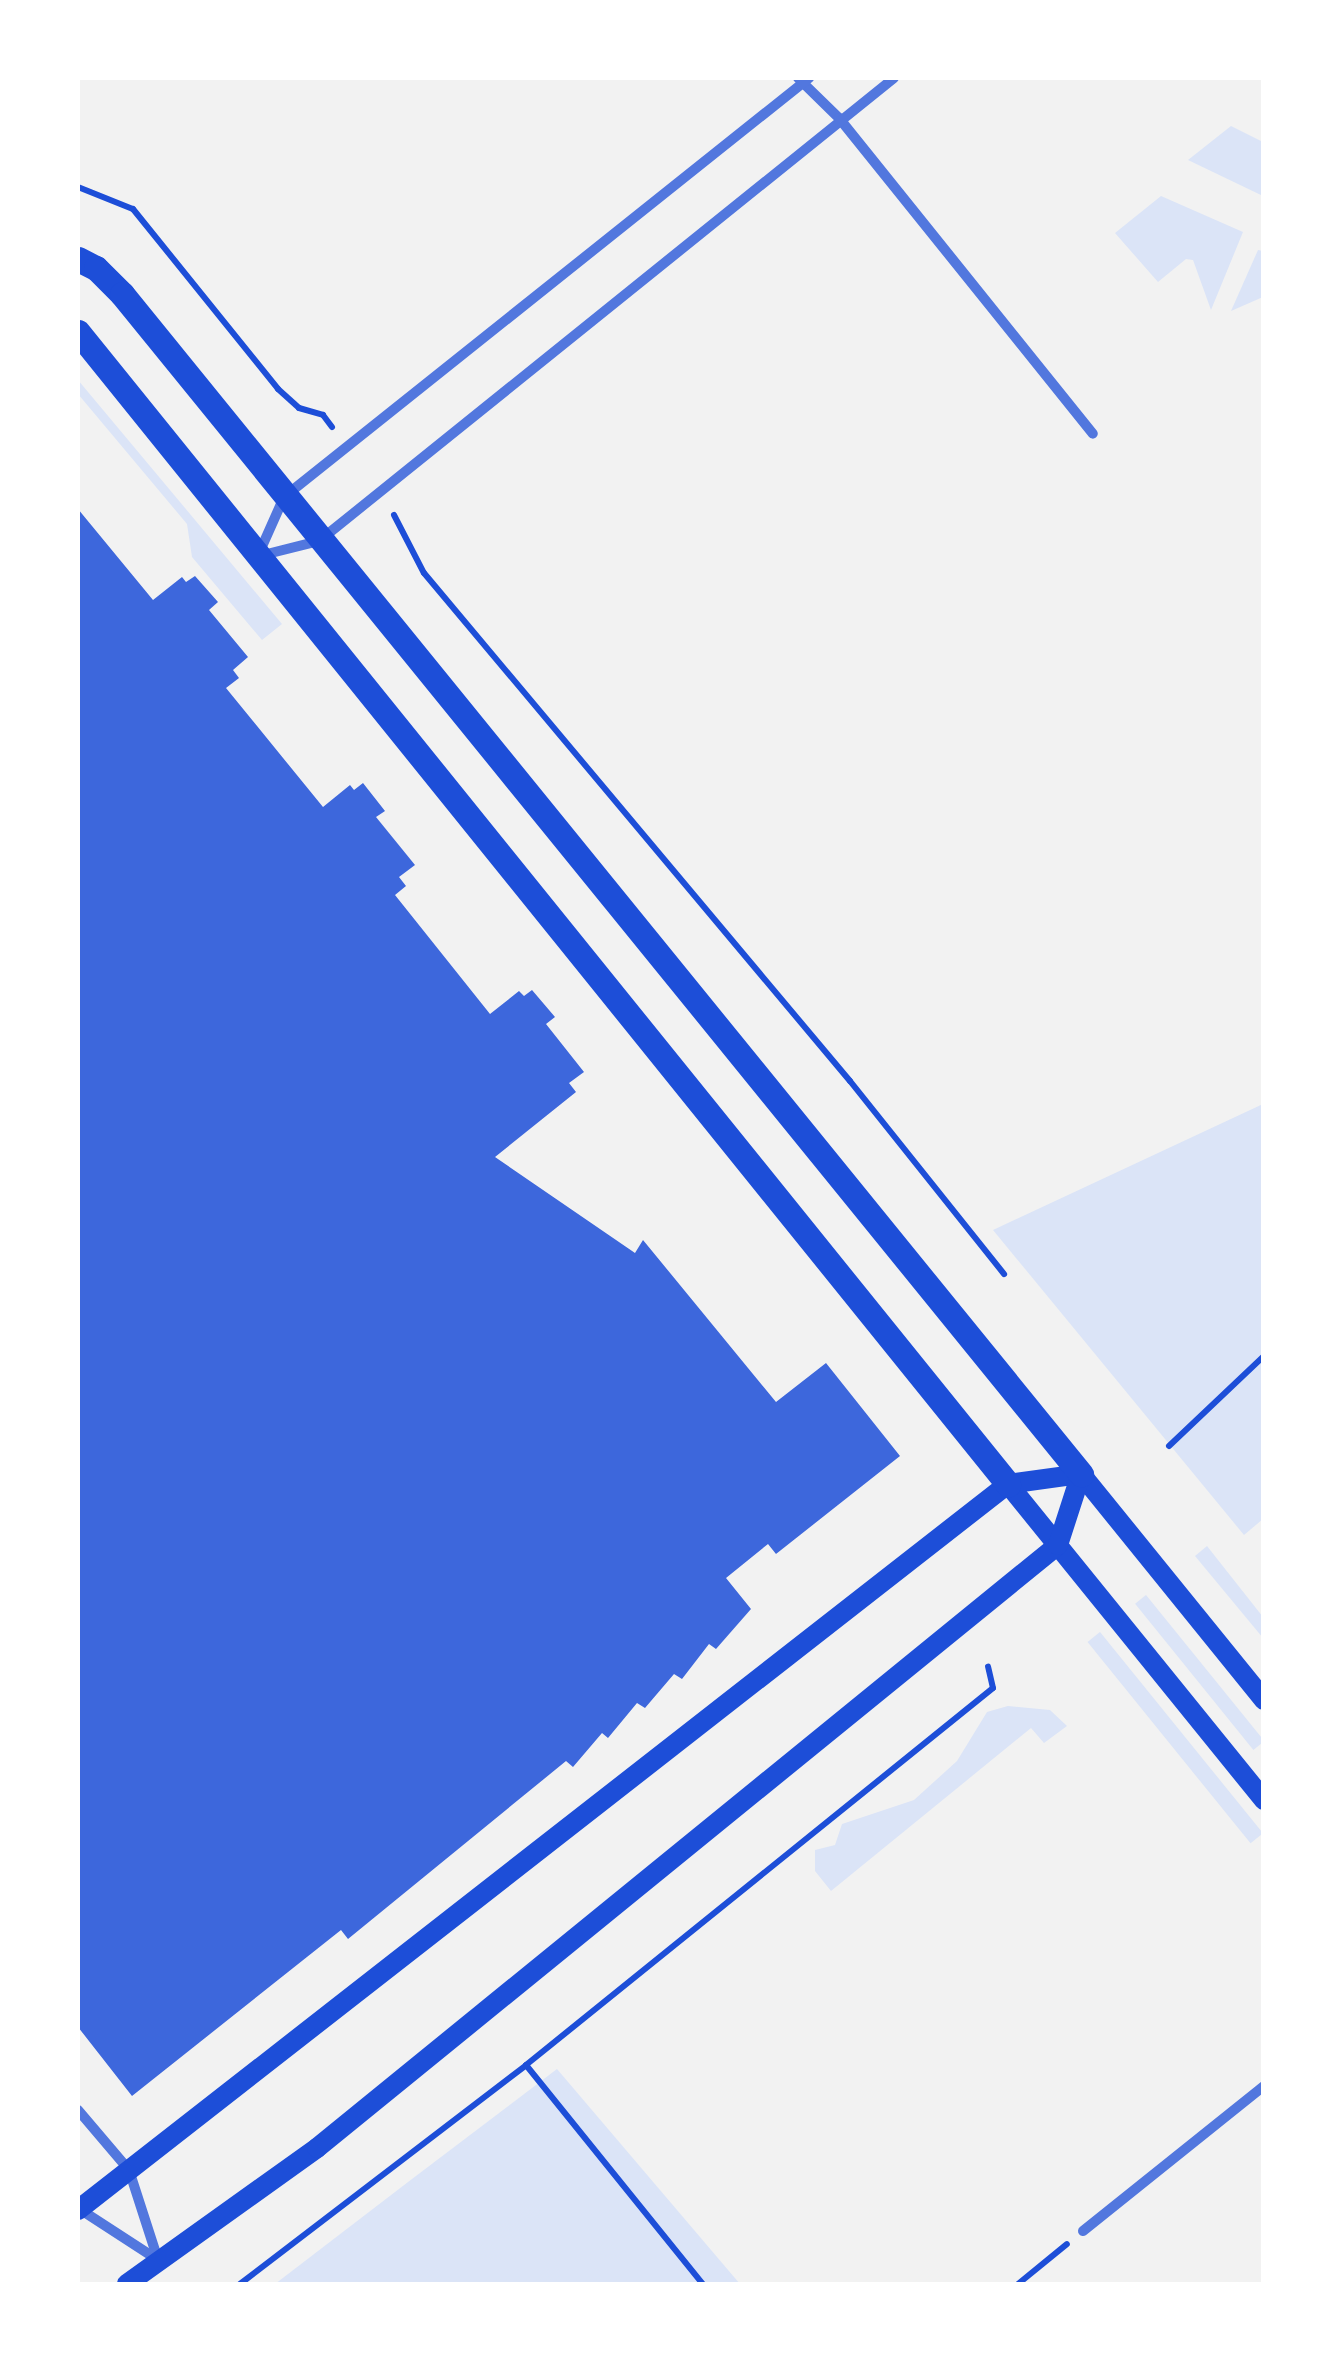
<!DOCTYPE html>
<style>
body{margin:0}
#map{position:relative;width:1341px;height:2362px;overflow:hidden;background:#f2f2f2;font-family:"DM Sans",sans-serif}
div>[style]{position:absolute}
.green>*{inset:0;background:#dbe4f7;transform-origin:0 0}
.building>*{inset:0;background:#3d67dc}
.path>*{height:6px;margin:-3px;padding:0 3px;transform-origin:3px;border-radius:3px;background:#1d4ed8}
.minor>*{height:10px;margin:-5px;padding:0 5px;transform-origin:5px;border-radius:5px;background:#5277de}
.secondary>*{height:20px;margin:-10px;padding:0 10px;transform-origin:10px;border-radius:10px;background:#1d4ed8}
.primary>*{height:25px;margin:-12.5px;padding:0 12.5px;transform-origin:12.5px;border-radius:12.5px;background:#1d4ed8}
span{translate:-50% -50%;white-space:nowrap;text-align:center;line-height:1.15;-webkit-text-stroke:10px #fff;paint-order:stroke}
.frame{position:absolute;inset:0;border:80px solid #fff;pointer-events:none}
</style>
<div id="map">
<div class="green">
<div style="clip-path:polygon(1231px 126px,1263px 142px,1263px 196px,1188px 160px)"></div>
<div style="clip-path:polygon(1161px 196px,1243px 232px,1211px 310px,1193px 260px,1186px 259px,1158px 282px,1115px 233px)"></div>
<div style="clip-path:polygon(1258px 250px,1263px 251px,1263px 297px,1231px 311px)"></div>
<div style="clip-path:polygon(78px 380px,282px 624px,262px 640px,192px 557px,187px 524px,78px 394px)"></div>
<div style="clip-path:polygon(1263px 1104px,1263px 1519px,1244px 1535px,993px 1230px)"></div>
<div style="clip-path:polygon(1207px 1546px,1263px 1617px,1263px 1638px,1195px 1556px)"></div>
<div style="left:1146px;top:1595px;width:188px;height:14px;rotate:51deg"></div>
<div style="left:1100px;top:1632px;width:259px;height:16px;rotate:51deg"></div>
<div style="clip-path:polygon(1008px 1706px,1050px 1710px,1067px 1726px,1044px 1743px,1031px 1728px,831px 1891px,815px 1871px,815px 1850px,835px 1845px,842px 1824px,914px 1800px,957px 1761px,987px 1712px)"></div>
<div style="clip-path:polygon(557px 2069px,740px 2284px,275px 2284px,412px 2179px)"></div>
</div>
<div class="building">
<div style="clip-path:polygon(78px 509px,153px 600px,182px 577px,186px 582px,195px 576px,218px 602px,209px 610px,248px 657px,233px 670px,239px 678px,226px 688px,323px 807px,350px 785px,354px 790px,363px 783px,385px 811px,376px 817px,415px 865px,399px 877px,406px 886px,395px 895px,490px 1014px,519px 991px,524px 996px,532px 990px,555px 1017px,546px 1024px,584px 1072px,569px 1083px,576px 1092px,495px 1157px,635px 1253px,643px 1240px,776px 1402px,826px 1363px,900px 1456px,776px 1554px,768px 1544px,726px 1578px,751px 1609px,716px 1649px,709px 1644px,682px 1679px,674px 1674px,645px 1708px,637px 1703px,608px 1738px,602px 1733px,573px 1767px,566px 1761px,348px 1939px,341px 1930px,132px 2096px,78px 2027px)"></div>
</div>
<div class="path">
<div style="left:78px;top:187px;width:59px;rotate:21.8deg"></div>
<div style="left:133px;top:209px;width:231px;rotate:51.1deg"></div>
<div style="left:278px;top:389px;width:28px;rotate:42deg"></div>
<div style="left:299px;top:408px;width:25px;rotate:16deg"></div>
<div style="left:323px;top:415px;width:15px;rotate:53deg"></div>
<div style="left:394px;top:515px;width:65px;rotate:62.7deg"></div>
<div style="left:424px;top:573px;width:663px;rotate:50.02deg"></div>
<div style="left:850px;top:1081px;width:247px;rotate:51.4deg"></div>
<div style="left:1169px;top:1446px;width:131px;rotate:-43.5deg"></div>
<div style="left:526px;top:2065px;width:282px;rotate:51.1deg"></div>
<div style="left:240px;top:2284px;width:360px;rotate:-37.4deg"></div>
<div style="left:526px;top:2065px;width:600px;rotate:-38.91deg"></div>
<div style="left:993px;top:1688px;width:22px;rotate:-103deg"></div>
<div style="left:1018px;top:2284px;width:63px;rotate:-39.2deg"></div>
</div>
<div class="minor">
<div style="left:798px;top:78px;width:57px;rotate:44.3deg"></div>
<div style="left:839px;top:118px;width:405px;rotate:51.2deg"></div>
<div style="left:260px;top:551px;width:59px;rotate:-66deg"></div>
<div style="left:284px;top:497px;width:672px;rotate:-38.59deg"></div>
<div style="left:263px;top:555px;width:58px;rotate:-14deg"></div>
<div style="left:319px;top:541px;width:738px;rotate:-38.84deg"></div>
<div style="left:78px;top:2110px;width:79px;rotate:49.6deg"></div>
<div style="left:129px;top:2170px;width:95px;rotate:72.1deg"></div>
<div style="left:78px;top:2208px;width:95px;rotate:33deg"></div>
<div style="left:1083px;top:2231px;width:232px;rotate:-38.7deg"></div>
</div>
<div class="secondary">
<div style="left:1081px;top:1474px;width:291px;rotate:51deg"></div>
<div style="left:1008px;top:1484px;width:407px;rotate:51deg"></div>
<div style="left:78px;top:2210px;width:1180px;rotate:-37.98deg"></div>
<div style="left:1008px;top:1484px;width:74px;rotate:-7.8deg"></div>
<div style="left:127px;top:2284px;width:234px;rotate:-35.6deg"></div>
<div style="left:317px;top:2148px;width:955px;rotate:-39.14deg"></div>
<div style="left:1058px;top:1545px;width:75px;rotate:-72.1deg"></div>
</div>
<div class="primary">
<div style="left:78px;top:259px;width:20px;rotate:27deg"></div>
<div style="left:96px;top:268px;width:37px;rotate:45deg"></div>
<div style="left:122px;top:294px;width:1521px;rotate:50.9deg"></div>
<div style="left:78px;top:332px;width:1481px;rotate:51.09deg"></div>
</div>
<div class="frame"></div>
</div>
